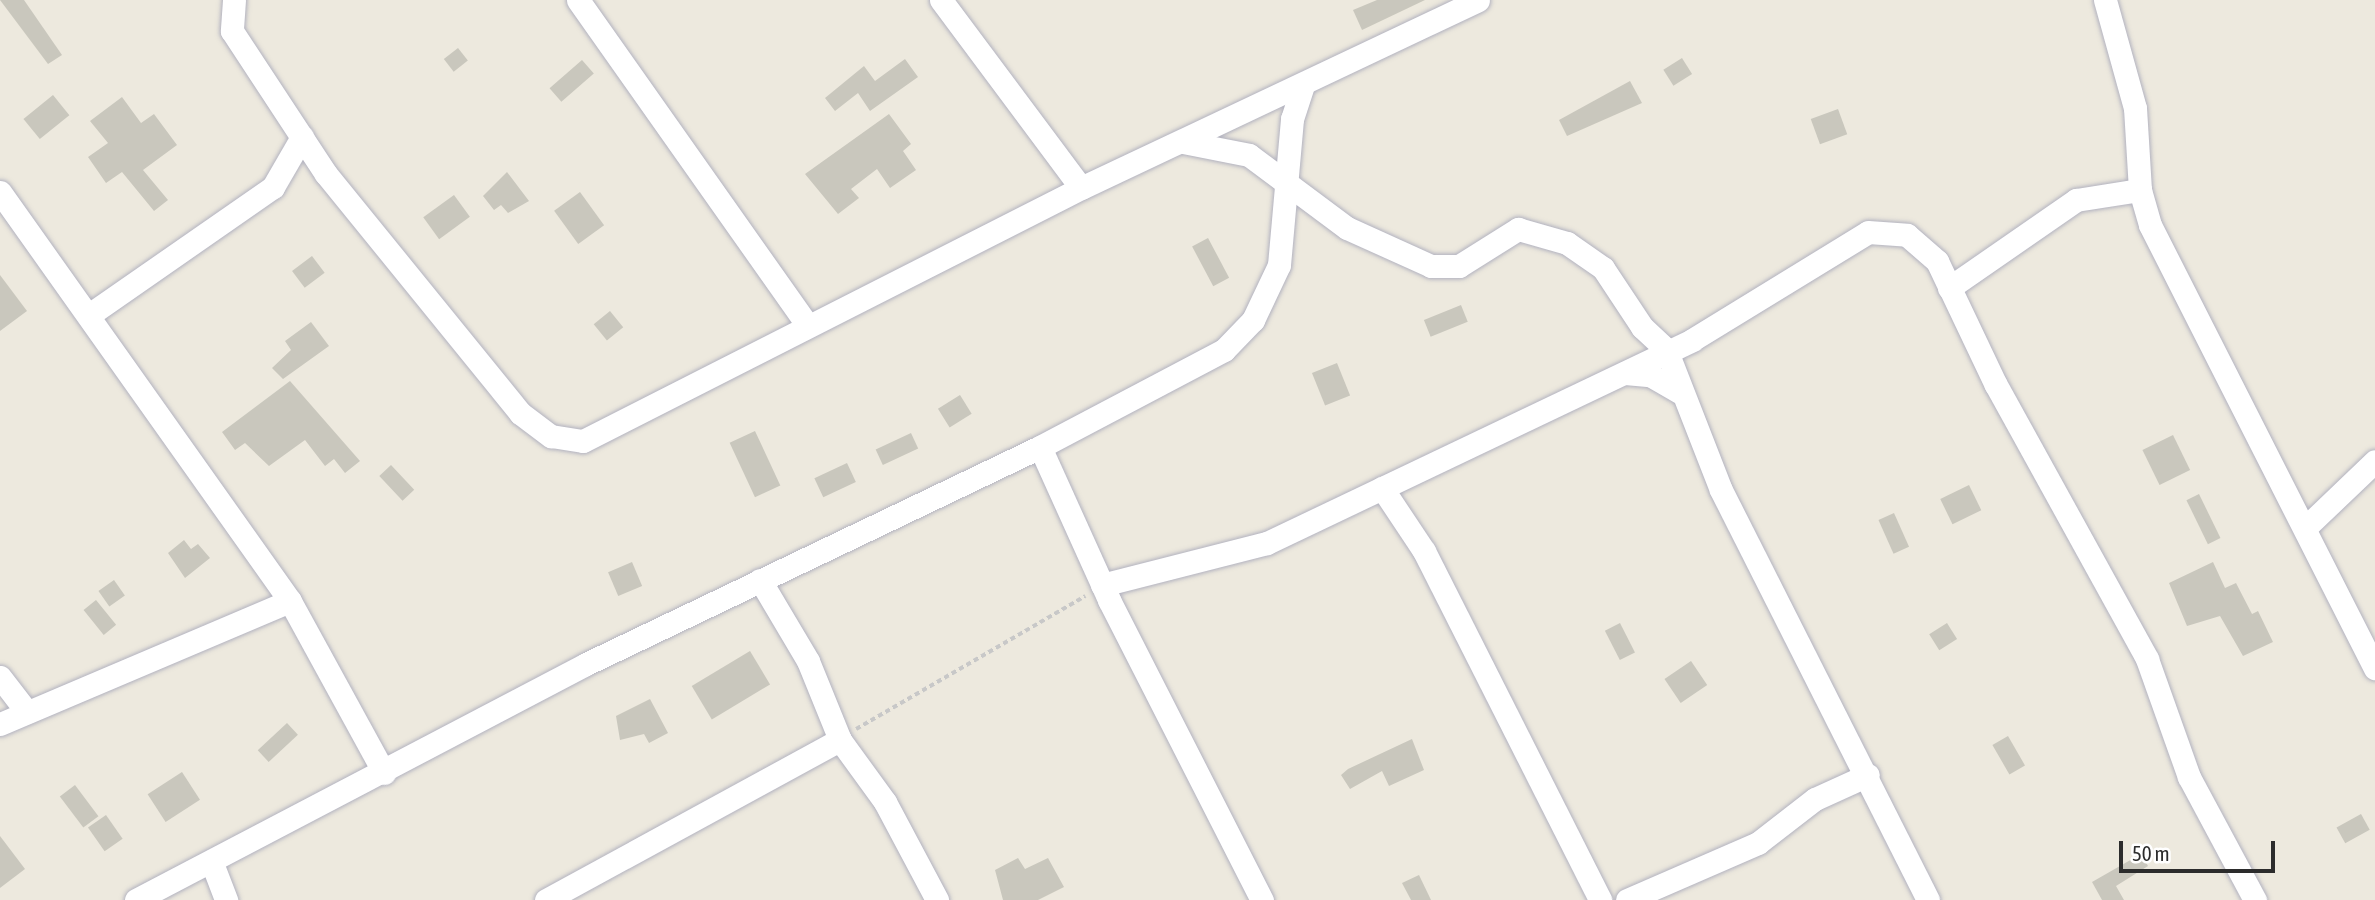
<!DOCTYPE html>
<style>
body{margin:0}
#map{position:relative;width:2375px;height:900px;overflow:hidden;background:#ede9de;font-family:"Asap Condensed",sans-serif}
div>[style]{position:absolute}
.building>*{inset:0;background:#c9c7bd;transform-origin:0 0}
.path>*{height:3.5px;margin-top:-1.75px;transform-origin:0;background:repeating-linear-gradient(90deg,#c8c8c8 0 5px,transparent 0 8.5px)}
.roads{filter:drop-shadow(0 0 2px #b2b2bf) drop-shadow(0 0 2px #b2b2bf)}
.minor>*{height:23px;margin:-11.5px;padding:0 11.5px;transform-origin:11.5px;border-radius:11.5px;background:#fff}
span{translate:-50% -50%;white-space:nowrap;text-align:center;line-height:1.15;-webkit-text-stroke:7px #fff;paint-order:stroke}
.scale{position:absolute;left:2119px;top:841px;width:156px;height:32px;box-sizing:border-box;border:4px solid #2c2c2c;border-top:0;padding-left:9px;font-size:21px;line-height:24px;white-space:nowrap;color:#2c2c2c;-webkit-text-stroke:5px #fff;paint-order:stroke}
</style>
<div id="map">
<div class="building">
<div style="clip-path:polygon(0 0,24px 0,62px 55px,48px 64px)"></div>
<div style="clip-path:polygon(1377px 0,1425px 0,1362px 30px,1353px 10px)"></div>
<div style="left:458px;top:48px;width:16px;height:18px;rotate:52deg"></div>
<div style="left:1682px;top:58px;width:19px;height:22px;rotate:58deg"></div>
<div style="clip-path:polygon(905px 59px,918px 77px,870px 111px,858px 93px,835px 111px,825px 98px,864px 66px,875px 81px)"></div>
<div style="left:582px;top:60px;width:18px;height:43px;rotate:49deg"></div>
<div style="clip-path:polygon(1630px 81px,1642px 103px,1567px 136px,1559px 120px)"></div>
<div style="left:53px;top:95px;width:26px;height:38px;rotate:51deg"></div>
<div style="clip-path:polygon(122px 97px,141px 123px,154px 114px,177px 145px,143px 170px,168px 200px,154px 211px,122px 172px,106px 183px,88px 157px,108px 143px,90px 121px)"></div>
<div style="left:1838px;top:109px;width:27px;height:29px;rotate:70deg"></div>
<div style="clip-path:polygon(889px 114px,911px 144px,903px 151px,916px 170px,890px 188px,877px 169px,851px 189px,859px 198px,838px 214px,805px 174px)"></div>
<div style="clip-path:polygon(507px 172px,529px 201px,508px 213px,501px 205px,494px 210px,483px 196px)"></div>
<div style="left:580px;top:192px;width:41px;height:32px;rotate:54deg"></div>
<div style="left:454px;top:195px;width:27px;height:38px;rotate:54deg"></div>
<div style="left:1208px;top:238px;width:45px;height:18px;rotate:62deg"></div>
<div style="left:312px;top:256px;width:21px;height:25px;rotate:53deg"></div>
<div style="clip-path:polygon(0 275px,27px 311px,0 331px)"></div>
<div style="left:1461px;top:305px;width:18px;height:40px;rotate:68deg"></div>
<div style="left:610px;top:311px;width:21px;height:21px;rotate:51deg"></div>
<div style="clip-path:polygon(311px 322px,329px 346px,283px 379px,272px 368px,291px 350px,285px 341px)"></div>
<div style="left:1337px;top:363px;width:35px;height:27px;rotate:68deg"></div>
<div style="clip-path:polygon(290px 381px,360px 461px,345px 473px,334px 459px,325px 466px,305px 440px,269px 466px,245px 443px,235px 450px,222px 432px)"></div>
<div style="left:960px;top:395px;width:22px;height:26px;rotate:58deg"></div>
<div style="left:755px;top:431px;width:60px;height:28px;rotate:65deg"></div>
<div style="left:911px;top:433px;width:17px;height:39px;rotate:65deg"></div>
<div style="left:2173px;top:435px;width:39px;height:34px;rotate:64deg"></div>
<div style="left:847px;top:463px;width:21px;height:36px;rotate:65deg"></div>
<div style="left:391px;top:465px;width:34px;height:16px;rotate:47deg"></div>
<div style="left:1969px;top:485px;width:28px;height:32px;rotate:64deg"></div>
<div style="left:2199px;top:494px;width:49px;height:14px;rotate:64deg"></div>
<div style="left:1894px;top:513px;width:37px;height:17px;rotate:66deg"></div>
<div style="clip-path:polygon(184px 540px,191px 549px,198px 544px,210px 558px,185px 578px,168px 553px)"></div>
<div style="left:632px;top:562px;width:26px;height:26px;rotate:67deg"></div>
<div style="clip-path:polygon(2213px 562px,2225px 588px,2236px 583px,2252px 614px,2258px 611px,2273px 642px,2243px 656px,2220px 616px,2187px 626px,2169px 583px)"></div>
<div style="left:114px;top:580px;width:19px;height:19px;rotate:55deg"></div>
<div style="left:96px;top:600px;width:32px;height:16px;rotate:51deg"></div>
<div style="left:1620px;top:623px;width:33px;height:17px;rotate:63deg"></div>
<div style="left:1947px;top:623px;width:19px;height:21px;rotate:58deg"></div>
<div style="left:750px;top:651px;width:39px;height:68px;rotate:59deg"></div>
<div style="left:1691px;top:661px;width:29px;height:32px;rotate:56deg"></div>
<div style="clip-path:polygon(650px 699px,668px 733px,649px 743px,644px 734px,620px 740px,616px 716px)"></div>
<div style="left:287px;top:723px;width:16px;height:40px;rotate:47deg"></div>
<div style="left:2008px;top:736px;width:34px;height:18px;rotate:60deg"></div>
<div style="clip-path:polygon(1412px 739px,1424px 770px,1389px 786px,1382px 771px,1350px 789px,1341px 775px,1348px 769px)"></div>
<div style="left:182px;top:772px;width:33px;height:41px;rotate:57deg"></div>
<div style="left:75px;top:785px;width:39px;height:19px;rotate:53deg"></div>
<div style="left:2361px;top:814px;width:18px;height:28px;rotate:61deg"></div>
<div style="left:106px;top:815px;width:29px;height:22px;rotate:55deg"></div>
<div style="clip-path:polygon(0 836px,25px 869px,0 888px)"></div>
<div style="clip-path:polygon(2141px 854px,2148px 866px,2116px 886px,2124px 900px,2102px 900px,2092px 882px)"></div>
<div style="clip-path:polygon(1018px 858px,1025px 869px,1048px 858px,1064px 887px,1038px 900px,1003px 900px,995px 870px)"></div>
<div style="clip-path:polygon(1419px 875px,1431px 900px,1411px 900px,1402px 883px)"></div>
</div>
<div class="path">
<div style="left:856px;top:729px;width:265px;rotate:-30.1deg"></div>
</div>
<div class="roads">
<div class="minor">
<div style="left:234px;top:0;width:31px;rotate:94deg"></div>
<div style="left:232px;top:31px;width:171px;rotate:56.7deg"></div>
<div style="left:326px;top:174px;width:308px;rotate:50.9deg"></div>
<div style="left:520px;top:413px;width:39px;rotate:37deg"></div>
<div style="left:551px;top:436px;width:32px;rotate:9deg"></div>
<div style="left:583px;top:441px;width:559px;rotate:-26.93deg"></div>
<div style="left:1081px;top:188px;width:439px;rotate:-25.3deg"></div>
<div style="left:578px;top:0;width:398px;rotate:54.8deg"></div>
<div style="left:941px;top:0;width:234px;rotate:53.3deg"></div>
<div style="left:2105px;top:0;width:112px;rotate:74.5deg"></div>
<div style="left:2135px;top:108px;width:82px;rotate:86.5deg"></div>
<div style="left:2140px;top:190px;width:36px;rotate:74deg"></div>
<div style="left:2150px;top:225px;width:497px;rotate:63.1deg"></div>
<div style="left:1183px;top:142px;width:67px;rotate:11.1deg"></div>
<div style="left:1249px;top:155px;width:122px;rotate:36.7deg"></div>
<div style="left:1347px;top:228px;width:92px;rotate:24.3deg"></div>
<div style="left:1431px;top:266px;width:28px"></div>
<div style="left:1459px;top:266px;width:70px;rotate:-32.1deg"></div>
<div style="left:1518px;top:229px;width:51px;rotate:15.9deg"></div>
<div style="left:1567px;top:243px;width:44px;rotate:34.8deg"></div>
<div style="left:1603px;top:268px;width:71px;rotate:56.5deg"></div>
<div style="left:1642px;top:327px;width:33px;rotate:43deg"></div>
<div style="left:1666px;top:349px;width:151px;rotate:68.7deg"></div>
<div style="left:1721px;top:490px;width:459px;rotate:63.2deg"></div>
<div style="left:0;top:192px;width:501px;rotate:54.66deg"></div>
<div style="left:290px;top:601px;width:196px;rotate:61.3deg"></div>
<div style="left:1949px;top:288px;width:155px;rotate:-34.7deg"></div>
<div style="left:2076px;top:200px;width:65px;rotate:-8.9deg"></div>
<div style="left:89px;top:315px;width:224px;rotate:-34.8deg"></div>
<div style="left:273px;top:187px;width:58px;rotate:-59.9deg"></div>
<div style="left:1625px;top:373px;width:25px;rotate:5deg"></div>
<div style="left:1650px;top:375px;width:34px;rotate:30deg"></div>
<div style="left:1040px;top:447px;width:168px;rotate:65.7deg"></div>
<div style="left:1109px;top:600px;width:337px;rotate:63deg"></div>
<div style="left:1382px;top:488px;width:76px;rotate:56.3deg"></div>
<div style="left:1424px;top:551px;width:391px;rotate:63.2deg"></div>
<div style="left:2306px;top:527px;width:95px;rotate:-43.7deg"></div>
<div style="left:760px;top:580px;width:94px;rotate:59.3deg"></div>
<div style="left:808px;top:661px;width:85px;rotate:67.9deg"></div>
<div style="left:840px;top:740px;width:77px;rotate:54deg"></div>
<div style="left:885px;top:802px;width:111px;rotate:62deg"></div>
<div style="left:1102px;top:585px;width:170px;rotate:-14.3deg"></div>
<div style="left:1267px;top:543px;width:471px;rotate:-25.5deg"></div>
<div style="left:1692px;top:340px;width:206px;rotate:-31.5deg"></div>
<div style="left:1868px;top:232px;width:39px;rotate:4deg"></div>
<div style="left:1907px;top:235px;width:40px;rotate:41deg"></div>
<div style="left:1937px;top:261px;width:137px;rotate:64.6deg"></div>
<div style="left:1996px;top:385px;width:313px;rotate:61.1deg"></div>
<div style="left:2147px;top:659px;width:125px;rotate:70.4deg"></div>
<div style="left:2189px;top:777px;width:140px;rotate:61.8deg"></div>
<div style="left:0;top:677px;width:44px;rotate:52.4deg"></div>
<div style="left:0;top:724px;width:315px;rotate:-23deg"></div>
<div style="left:212px;top:863px;width:40px;rotate:69deg"></div>
<div style="left:136px;top:900px;width:508px;rotate:-27.67deg"></div>
<div style="left:586px;top:664px;width:503px;rotate:-25.55deg"></div>
<div style="left:1040px;top:447px;width:208px;rotate:-27.8deg"></div>
<div style="left:1224px;top:350px;width:42px;rotate:-46deg"></div>
<div style="left:1253px;top:320px;width:61px;rotate:-64.7deg"></div>
<div style="left:1279px;top:265px;width:147px;rotate:-84.9deg"></div>
<div style="left:1292px;top:119px;width:33px;rotate:-72deg"></div>
<div style="left:546px;top:900px;width:335px;rotate:-28.6deg"></div>
<div style="left:1627px;top:900px;width:143px;rotate:-23.5deg"></div>
<div style="left:1758px;top:843px;width:72px;rotate:-37.7deg"></div>
<div style="left:1815px;top:799px;width:58px;rotate:-24.4deg"></div>
</div>
</div>
<div class="scale">50 m</div>
</div>
